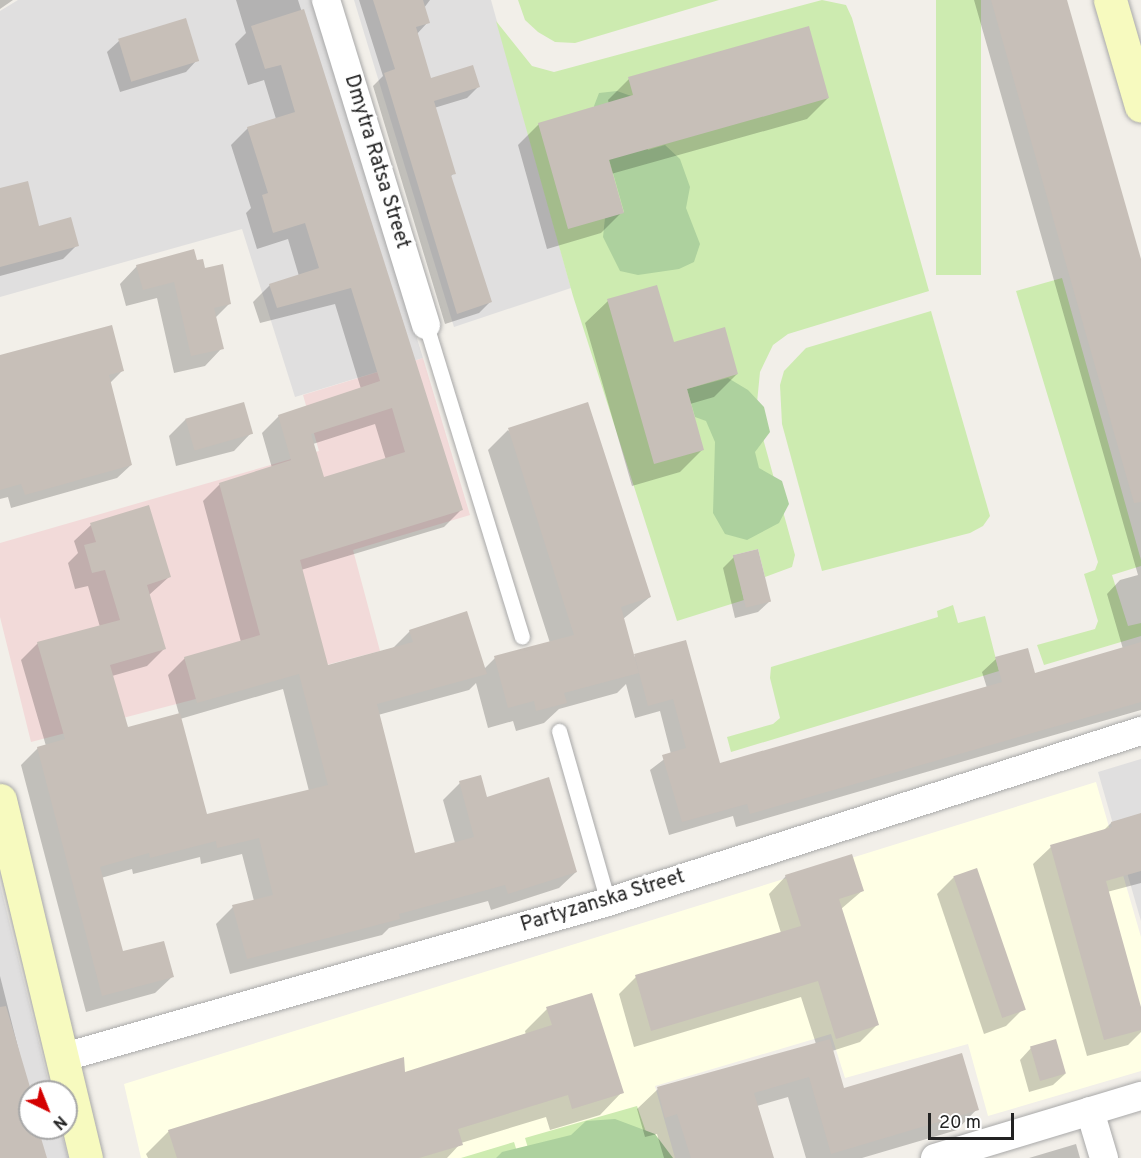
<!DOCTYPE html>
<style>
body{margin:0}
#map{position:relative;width:1141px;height:1158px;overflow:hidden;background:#f2efe9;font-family:Overpass,sans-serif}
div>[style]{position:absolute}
.residential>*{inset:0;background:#e0dfdf}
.commercial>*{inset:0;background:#f2dad9}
.education>*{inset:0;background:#ffffe5}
.grass>*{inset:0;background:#cdebb0;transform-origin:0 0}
.forest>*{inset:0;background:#add19e}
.shadow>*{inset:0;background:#0003}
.building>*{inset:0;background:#c7bfb8;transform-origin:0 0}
.roads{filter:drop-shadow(0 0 2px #a9a9a9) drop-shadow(0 0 2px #a9a9a9)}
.lane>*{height:15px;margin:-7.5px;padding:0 7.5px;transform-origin:7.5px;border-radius:7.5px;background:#fff}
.street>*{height:28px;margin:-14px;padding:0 14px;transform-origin:14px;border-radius:14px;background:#fff}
.secondary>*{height:33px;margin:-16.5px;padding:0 16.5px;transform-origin:16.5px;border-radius:16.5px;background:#f7fabf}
span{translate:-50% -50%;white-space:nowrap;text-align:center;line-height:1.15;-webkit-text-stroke:5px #fff;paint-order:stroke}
.street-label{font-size:20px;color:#222}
.north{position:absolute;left:18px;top:1080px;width:60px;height:60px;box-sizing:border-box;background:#fff;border:2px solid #a7a7a7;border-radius:50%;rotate:137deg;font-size:16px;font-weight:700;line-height:24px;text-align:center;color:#222}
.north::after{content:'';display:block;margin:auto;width:21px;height:27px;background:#d40000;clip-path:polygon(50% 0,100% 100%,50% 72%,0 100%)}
.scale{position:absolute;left:928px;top:1113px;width:86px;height:27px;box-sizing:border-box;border:3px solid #222;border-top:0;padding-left:8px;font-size:18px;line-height:21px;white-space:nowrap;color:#222;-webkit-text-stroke:4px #fff;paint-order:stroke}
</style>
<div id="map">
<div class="residential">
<div style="clip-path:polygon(18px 0,313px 0,423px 358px,295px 397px,242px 229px,0 297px,0 11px)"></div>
<div style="clip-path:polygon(354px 0,491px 0,571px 288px,454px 327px)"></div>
<div style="clip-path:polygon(1141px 759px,1141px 921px,1098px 772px)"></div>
<div style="clip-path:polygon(0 884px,51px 1092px,30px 1092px,30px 1128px,60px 1128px,68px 1158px,0 1158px)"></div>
</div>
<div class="commercial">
<div style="clip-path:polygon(423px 358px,470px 515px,353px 550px,380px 651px,31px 742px,0 617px,0 543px,319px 451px,303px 395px)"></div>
</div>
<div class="education">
<div style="clip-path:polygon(1096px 782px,1141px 937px,1141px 1071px,988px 1116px,968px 1044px,845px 1078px,831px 1034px,655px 1086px,675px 1158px,141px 1158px,124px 1084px)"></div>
</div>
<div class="grass">
<div style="clip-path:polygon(518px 0,719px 0,575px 43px,555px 42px,538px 32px,525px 20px)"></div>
<div style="clip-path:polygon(822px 0,846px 5px,852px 18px,929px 291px,788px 334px,773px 345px,760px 372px,756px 413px,795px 555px,792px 567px,765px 577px,758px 549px,734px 555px,744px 600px,677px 621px,573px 296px,496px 21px,532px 66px,554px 72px)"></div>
<div style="left:936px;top:0;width:45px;height:275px"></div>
<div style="clip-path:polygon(1062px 278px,1141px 560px,1141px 566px,1112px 575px,1128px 626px,1141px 623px,1141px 636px,1044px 665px,1037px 645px,1095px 629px,1098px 621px,1084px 574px,1095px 570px,1098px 562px,1016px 291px)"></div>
<div style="clip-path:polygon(931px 311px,990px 516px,983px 526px,970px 533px,822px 571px,782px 424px,780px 385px,784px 371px,806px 348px)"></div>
<div style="clip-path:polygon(953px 605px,958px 623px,985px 616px,999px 671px,731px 752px,727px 737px,773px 724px,780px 718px,770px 678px,771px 667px,938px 617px,937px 611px)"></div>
<div style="clip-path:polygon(637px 1106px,655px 1158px,531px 1158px,525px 1138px)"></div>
<div style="clip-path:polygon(514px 1142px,519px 1158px,461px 1158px)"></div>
</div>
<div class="forest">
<div style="clip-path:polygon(617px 91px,634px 97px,648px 150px,665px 145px,680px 159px,690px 187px,686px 208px,700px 244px,694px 262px,679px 269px,638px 275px,620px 271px,603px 237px,605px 218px,624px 212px,594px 106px,599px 93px)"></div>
<div style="clip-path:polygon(728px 378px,748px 390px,764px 407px,770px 432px,755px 452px,759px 468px,782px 481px,789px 504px,779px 523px,747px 540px,725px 534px,713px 513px,715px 442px,706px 421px,695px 417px,687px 389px)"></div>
<div style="clip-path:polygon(615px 1119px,655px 1134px,673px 1158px,496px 1158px,502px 1152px,571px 1135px,586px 1121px)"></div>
</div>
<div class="shadow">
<div style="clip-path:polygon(0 0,13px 0,0 9px)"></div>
<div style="clip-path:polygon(evenodd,236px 0,298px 0,461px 510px,444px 527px,301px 570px,327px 667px,393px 648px,410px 631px,484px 669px,495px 658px,550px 643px,488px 450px,508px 430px,650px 597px,623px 619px,633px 657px,685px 642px,719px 765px,987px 688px,982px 672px,996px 659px,1034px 675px,1123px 649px,1107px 594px,1120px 580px,1138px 575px,974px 0,1065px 0,1141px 265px,1141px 710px,736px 827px,733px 816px,669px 835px,650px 770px,671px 754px,660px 711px,635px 718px,626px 684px,617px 693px,559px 709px,544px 723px,516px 731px,513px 721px,488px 728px,476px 683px,469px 690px,378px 715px,414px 854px,455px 843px,443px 800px,460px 783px,486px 798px,576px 872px,559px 888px,491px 910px,488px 901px,389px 928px,382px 935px,230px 974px,216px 924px,233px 907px,254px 901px,242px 854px,201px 864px,200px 857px,133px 874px,132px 869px,101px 878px,122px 953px,172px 977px,155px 993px,86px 1012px,21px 765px,38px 748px,46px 746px,21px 660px,38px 643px,100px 627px,88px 586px,75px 589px,68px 563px,78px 553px,74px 541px,91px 525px,169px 577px,149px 595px,164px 649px,147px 666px,112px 676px,127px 729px,179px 714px,168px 675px,185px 658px,241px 642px,203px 501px,220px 484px,272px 468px,262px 433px,279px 416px,361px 389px,335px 304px,260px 323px,253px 302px,270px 285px,299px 276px,288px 239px,257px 249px,246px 213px,251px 208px,231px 145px,248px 128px,276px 119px,264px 80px,248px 85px,235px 44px,246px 33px,236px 0,375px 424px,386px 460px,323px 479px,313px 444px,375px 424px,236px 0,283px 689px,309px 791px,206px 816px,180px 719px,283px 689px)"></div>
<div style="clip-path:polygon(359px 0,430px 0,424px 8px,428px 22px,416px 35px,430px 80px,478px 87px,467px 98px,434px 108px,454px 173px,450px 177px,490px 302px,479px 313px,445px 324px,373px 86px,383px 76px)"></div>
<div style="clip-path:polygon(119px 41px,197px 60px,186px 72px,120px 92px,107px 52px)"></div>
<div style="clip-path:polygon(629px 79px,828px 98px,807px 119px,611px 174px,622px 212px,601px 233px,547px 249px,518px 145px,539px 124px,609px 104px,608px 100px)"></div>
<div style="clip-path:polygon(0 189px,38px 228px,77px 245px,63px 259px,0 276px)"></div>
<div style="clip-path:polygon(137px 266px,204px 270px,229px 304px,215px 318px,222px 348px,205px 366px,174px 373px,157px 298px,126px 306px,120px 284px)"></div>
<div style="clip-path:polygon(608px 301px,673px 344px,737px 374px,714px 397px,690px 404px,703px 449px,680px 472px,632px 486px,585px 323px)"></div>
<div style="clip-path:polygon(0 357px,122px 371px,110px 383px,131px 465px,117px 478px,11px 508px,8px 497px,0 499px)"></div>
<div style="clip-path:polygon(186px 419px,251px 433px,234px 451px,176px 466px,169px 436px)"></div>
<div style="clip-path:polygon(734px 557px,770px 601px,758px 612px,735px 618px,723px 568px)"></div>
<div style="clip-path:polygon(1141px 815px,1141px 883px,1107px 892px,1141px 1012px,1141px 1032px,1128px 1045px,1087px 1056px,1033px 864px,1051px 847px,1103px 831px,1111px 823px)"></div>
<div style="clip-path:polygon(786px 876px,862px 891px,841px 909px,877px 1025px,860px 1042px,832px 1051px,843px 1090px,977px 1109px,957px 1130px,862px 1158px,806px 1158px,788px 1097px,757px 1106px,773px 1158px,664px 1158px,657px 1134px,645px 1137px,637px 1109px,658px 1089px,816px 1044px,801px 997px,634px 1047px,619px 994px,636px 977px,781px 933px,769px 894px)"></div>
<div style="clip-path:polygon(954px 877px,1023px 1009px,1006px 1026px,984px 1034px,937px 894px)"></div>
<div style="clip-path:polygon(0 976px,28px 1087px,30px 1128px,36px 1128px,45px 1158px,0 1158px)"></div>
<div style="clip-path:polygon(547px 1009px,622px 1092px,600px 1115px,550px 1130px,546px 1117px,461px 1143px,447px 1158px,148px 1158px,146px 1154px,169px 1131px,404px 1074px,526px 1035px,525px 1031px)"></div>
<div style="clip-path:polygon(1031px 1048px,1065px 1074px,1053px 1085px,1029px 1092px,1020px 1060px)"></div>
<div style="clip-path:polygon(1076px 1144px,1080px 1158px,1029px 1158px)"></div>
</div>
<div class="building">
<div style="clip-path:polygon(373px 0,423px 0,430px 23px,416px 27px,431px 78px,473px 65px,480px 87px,434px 101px,456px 174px,451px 175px,492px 302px,457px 314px,384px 73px,395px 69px)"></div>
<div style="clip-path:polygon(991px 0,1067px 0,1141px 259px,1141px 502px,1134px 503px)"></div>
<div style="clip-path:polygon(evenodd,304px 9px,463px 510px,300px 560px,328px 665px,413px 642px,409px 630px,467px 611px,487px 674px,377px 704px,415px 853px,474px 837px,459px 781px,481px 775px,487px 797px,549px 777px,577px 872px,508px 894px,505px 885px,399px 914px,400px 919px,247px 959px,232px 905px,273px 895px,259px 838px,217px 848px,216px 841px,150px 858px,149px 853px,100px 867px,123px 951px,164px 941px,174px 977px,102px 996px,37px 747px,65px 739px,37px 642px,120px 620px,105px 570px,92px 573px,84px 545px,96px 542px,90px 523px,149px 505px,171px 577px,147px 585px,166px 649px,110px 665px,128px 727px,180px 713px,207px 814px,328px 785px,299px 674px,197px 703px,184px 657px,260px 635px,219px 483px,291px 460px,278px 415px,380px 381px,351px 288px,277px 308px,269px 284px,319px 268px,305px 223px,273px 233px,262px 195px,268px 193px,247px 127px,295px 112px,281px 65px,265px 69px,251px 26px,304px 9px,392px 408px,405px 452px,324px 477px,311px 434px,392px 408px)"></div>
<div style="left:186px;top:18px;width:45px;height:71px;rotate:73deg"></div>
<div style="clip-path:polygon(809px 26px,829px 98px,609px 160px,624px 213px,568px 229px,538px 123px,633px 95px,628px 77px)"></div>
<div style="clip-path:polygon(28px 181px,39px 226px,71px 217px,79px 246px,0 267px,0 188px)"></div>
<div style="clip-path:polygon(194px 249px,197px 260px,203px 259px,205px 268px,223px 264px,231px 304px,214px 308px,224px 349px,191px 356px,174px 282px,143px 290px,136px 265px)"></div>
<div style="clip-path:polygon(657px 285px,674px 342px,725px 327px,738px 374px,687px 389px,704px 450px,654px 464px,607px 299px)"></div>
<div style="clip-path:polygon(112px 325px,124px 371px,109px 375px,132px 465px,25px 495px,21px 484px,0 490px,0 355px)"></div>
<div style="left:244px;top:402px;width:33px;height:61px;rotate:74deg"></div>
<div style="clip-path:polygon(588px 402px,651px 597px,621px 607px,639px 673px,564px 693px,567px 703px,536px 711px,534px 701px,508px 708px,494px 656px,574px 635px,508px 428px)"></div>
<div style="left:758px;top:549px;width:54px;height:26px;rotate:76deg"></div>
<div style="clip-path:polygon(686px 640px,720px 763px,1002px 682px,995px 657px,1028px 648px,1035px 673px,1141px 642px,1141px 702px,750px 814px,747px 804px,682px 822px,662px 755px,686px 748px,673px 699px,648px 706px,634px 654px)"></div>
<div style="clip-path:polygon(1141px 813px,1141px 871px,1106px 881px,1141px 1007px,1141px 1030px,1104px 1040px,1050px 845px,1112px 827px,1111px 822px)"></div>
<div style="clip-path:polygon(852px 854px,864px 891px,839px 899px,879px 1025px,836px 1039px,818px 981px,651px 1031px,635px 975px,801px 926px,785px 875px)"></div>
<div style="left:977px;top:868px;width:150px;height:25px;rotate:71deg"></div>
<div style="clip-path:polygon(592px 993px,624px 1093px,572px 1109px,568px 1095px,458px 1129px,463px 1145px,419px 1158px,177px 1158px,168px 1130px,404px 1057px,405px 1072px,552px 1025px,546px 1007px)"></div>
<div style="clip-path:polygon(6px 1006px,30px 1087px,30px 1128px,38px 1128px,47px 1158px,0 1158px,0 1007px)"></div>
<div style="clip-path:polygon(830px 1039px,844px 1088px,962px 1053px,979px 1110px,831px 1154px,809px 1077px,754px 1093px,774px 1158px,691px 1158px,677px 1114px,665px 1118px,657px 1087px)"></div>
<div style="left:1056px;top:1039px;width:36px;height:27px;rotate:74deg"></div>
</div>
<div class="roads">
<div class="lane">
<div style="left:426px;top:325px;width:326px;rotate:72.9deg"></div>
<div style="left:559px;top:731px;width:178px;rotate:74deg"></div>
</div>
<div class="street">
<div style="left:326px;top:0;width:340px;rotate:72.9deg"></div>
<div style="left:61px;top:1058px;width:569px;rotate:-15.92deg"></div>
<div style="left:608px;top:902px;width:560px;rotate:-17.79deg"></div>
<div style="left:1090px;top:1111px;width:49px;rotate:73.4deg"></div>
<div style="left:935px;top:1158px;width:215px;rotate:-16.8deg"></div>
</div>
<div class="secondary">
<div style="left:1110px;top:0;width:110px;rotate:73.7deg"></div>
<div style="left:0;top:800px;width:368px;rotate:76.5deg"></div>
</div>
</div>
<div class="street-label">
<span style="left:376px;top:162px;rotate:73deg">Dmytra Ratsa Street</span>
<span style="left:603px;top:902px;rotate:-17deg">Partyzanska Street</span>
</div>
<div class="north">N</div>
<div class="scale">20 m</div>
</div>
